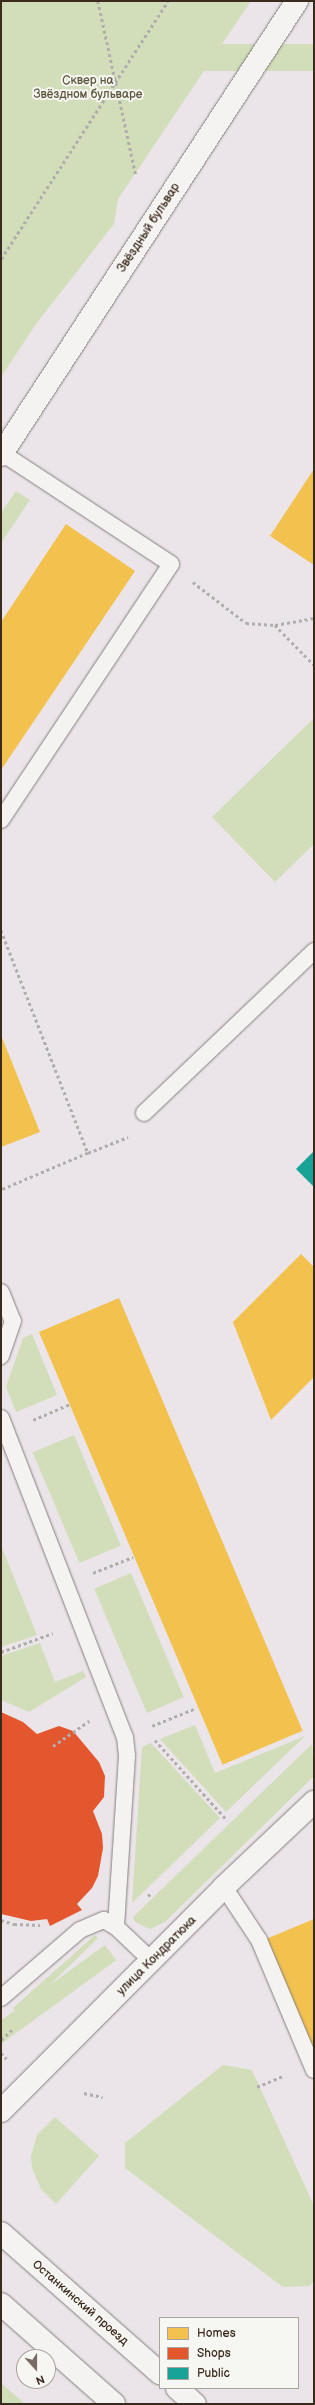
<!DOCTYPE html>
<meta charset="utf-8">
<style>
body{margin:0}
#map{position:relative;width:315px;height:2405px;overflow:hidden;background:#ebe5e9;font-family:"Balsamiq Sans",sans-serif}
div>[style]{position:absolute}
.green>*{inset:0;background:#d1deb9;transform-origin:0 0}
.homes>*{inset:0;background:#f2c14e;transform-origin:0 0}
.shops>*{inset:0;background:#e4572e}
.public>*{inset:0;background:#17a398}
.path>*{height:2.5px;margin-top:-1.25px;transform-origin:0;background:repeating-linear-gradient(90deg,#b0aead 0 3px,transparent 0 6px)}
.roads{filter:drop-shadow(0 0 1px #857f7e) drop-shadow(0 0 1px #857f7e)}
.lane>*{height:16px;margin:-8px;padding:0 8px;transform-origin:8px;border-radius:8px;background:#f4f3f2}
.street>*{height:22px;margin:-11px;padding:0 11px;transform-origin:11px;border-radius:11px;background:#f4f3f2}
.secondary>*{height:22px;margin:-11px;padding:0 11px;transform-origin:11px;border-radius:11px;background:#f4f3f2}
span{translate:-50% -50%;white-space:nowrap;text-align:center;line-height:1.15;-webkit-text-stroke:4px #f6f6f2;paint-order:stroke}
.park-label{font-size:12px;color:#5b563b}
.street-label{font-size:12px;color:#3b2a1e}
.frame{position:absolute;inset:0;border:2px solid #3b2a1e;pointer-events:none}
.legend{position:absolute;left:159px;top:2317px;width:140px;height:72px;box-sizing:border-box;background:#f6f6f2;border:1px solid #aba49d;margin:0;padding:5px 7px;list-style:none;font-size:12px;color:#3b2a1e}
.legend li{display:flex;align-items:center;gap:8px;height:20px}
.legend b{width:20px;border:1px solid #aba49d}
.north{position:absolute;left:16px;top:2349px;width:40px;height:40px;box-sizing:border-box;background:#f6f6f2;border:1px solid #aba49d;border-radius:50%;rotate:159deg;font-size:11px;font-weight:700;line-height:16px;text-align:center;color:#3b2a1e}
.north::after{content:'';display:block;margin:auto;width:14px;height:18px;background:#796b65;clip-path:polygon(50% 0,100% 100%,50% 72%,0 100%)}
</style>
<div id="map">
<div class="green">
<div style="clip-path:polygon(1px 1px,251px 1px,118px 199px,114px 224px,36px 324px,1px 377px)"></div>
<div style="left:314px;top:44px;width:27px;height:468px;rotate:90deg"></div>
<div style="clip-path:polygon(16px 491px,30px 500px,1px 543px,1px 513px)"></div>
<div style="clip-path:polygon(314px 718px,314px 844px,275px 882px,212px 817px)"></div>
<div style="clip-path:polygon(32px 1334px,57px 1395px,16px 1412px,6px 1387px,23px 1338px)"></div>
<div style="left:74px;top:1435px;width:120px;height:45px;rotate:67deg"></div>
<div style="clip-path:polygon(1px 1545px,37px 1635px,1px 1647px)"></div>
<div style="left:131px;top:1573px;width:135px;height:40px;rotate:67deg"></div>
<div style="clip-path:polygon(40px 1643px,55px 1682px,83px 1671px,86px 1677px,29px 1712px,1px 1700px,1px 1656px)"></div>
<div style="clip-path:polygon(195px 1725px,215px 1773px,305px 1736px,226px 1812px,160px 1739px)"></div>
<div style="clip-path:polygon(151px 1743px,220px 1818px,132px 1903px,142px 1747px)"></div>
<div style="clip-path:polygon(312px 1744px,314px 1776px,165px 1922px,150px 1929px,135px 1922px,133px 1917px)"></div>
<div style="clip-path:polygon(95px 1935px,98px 1938px,19px 2015px,13px 2008px)"></div>
<div style="left:105px;top:1945px;width:19px;height:143px;rotate:54deg"></div>
<div style="clip-path:polygon(223px 2065px,252px 2070px,314px 2206px,314px 2281px,309px 2286px,283px 2287px,125px 2168px,125px 2143px)"></div>
<div style="clip-path:polygon(55px 2117px,99px 2156px,56px 2204px,41px 2189px,32px 2168px,31px 2156px,37px 2135px)"></div>
<div style="clip-path:polygon(1px 2383px,25px 2404px,1px 2404px)"></div>
</div>
<div class="homes">
<div style="clip-path:polygon(314px 469px,314px 565px,270px 536px)"></div>
<div style="clip-path:polygon(66px 524px,135px 571px,1px 770px,1px 622px)"></div>
<div style="clip-path:polygon(1px 1035px,40px 1132px,1px 1147px)"></div>
<div style="clip-path:polygon(301px 1254px,314px 1267px,314px 1377px,271px 1420px,233px 1322px)"></div>
<div style="left:119px;top:1298px;width:470px;height:87px;rotate:67deg"></div>
<div style="clip-path:polygon(314px 1919px,314px 2052px,266px 1939px)"></div>
</div>
<div class="shops">
<div style="clip-path:polygon(1px 1712px,23px 1722px,37px 1734px,59px 1726px,73px 1731px,99px 1762px,105px 1776px,104px 1797px,93px 1811px,102px 1834px,103px 1848px,98px 1876px,92px 1888px,77px 1904px,82px 1910px,50px 1926px,47px 1919px,31px 1921px,1px 1914px)"></div>
</div>
<div class="public">
<div style="clip-path:polygon(314px 1151px,314px 1187px,296px 1169px)"></div>
</div>
<div class="path">
<div style="left:98px;top:1px;width:179px;rotate:77.7deg"></div>
<div style="left:1px;top:259px;width:307px;rotate:-57.1deg"></div>
<div style="left:193px;top:582px;width:67px;rotate:37.7deg"></div>
<div style="left:246px;top:623px;width:29px;rotate:4deg"></div>
<div style="left:275px;top:625px;width:56px;rotate:45.7deg"></div>
<div style="left:275px;top:625px;width:40px;rotate:-10deg"></div>
<div style="left:1px;top:930px;width:239px;rotate:68.7deg"></div>
<div style="left:88px;top:1153px;width:95px;rotate:157deg"></div>
<div style="left:88px;top:1153px;width:43px;rotate:-21.8deg"></div>
<div style="left:33px;top:1420px;width:40px;rotate:-23.4deg"></div>
<div style="left:93px;top:1573px;width:43px;rotate:-21.8deg"></div>
<div style="left:1px;top:1652px;width:55px;rotate:-20.1deg"></div>
<div style="left:152px;top:1726px;width:48px;rotate:-22.2deg"></div>
<div style="left:155px;top:1740px;width:108px;rotate:48deg"></div>
<div style="left:53px;top:1746px;width:44px;rotate:-34.8deg"></div>
<div style="left:148px;top:1896px;width:6px;rotate:-45deg"></div>
<div style="left:1px;top:1920px;width:14px;rotate:17deg"></div>
<div style="left:14px;top:1924px;width:26px;rotate:2deg"></div>
<div style="left:1px;top:2040px;width:16px;rotate:-43deg"></div>
<div style="left:1px;top:2053px;width:8px;rotate:45deg"></div>
<div style="left:257px;top:2087px;width:30px;rotate:-23deg"></div>
<div style="left:84px;top:2093px;width:19px;rotate:12deg"></div>
</div>
<div class="roads">
<div class="lane">
<div style="left:1px;top:820px;width:307px;rotate:-56.4deg"></div>
<div style="left:171px;top:564px;width:202px;rotate:-146.7deg"></div>
<div style="left:144px;top:1113px;width:235px;rotate:-43.6deg"></div>
<div style="left:1px;top:1292px;width:31px;rotate:68deg"></div>
<div style="left:13px;top:1321px;width:37px;rotate:109deg"></div>
<div style="left:1px;top:1418px;width:342px;rotate:68.8deg"></div>
<div style="left:125px;top:1737px;width:19px;rotate:84deg"></div>
<div style="left:127px;top:1756px;width:171px;rotate:93.7deg"></div>
<div style="left:224px;top:1887px;width:64px;rotate:56.6deg"></div>
<div style="left:259px;top:1940px;width:141px;rotate:67.1deg"></div>
<div style="left:1px;top:1998px;width:104px;rotate:-40.7deg"></div>
<div style="left:80px;top:1930px;width:26px;rotate:-23deg"></div>
<div style="left:104px;top:1920px;width:14px;rotate:30deg"></div>
<div style="left:116px;top:1927px;width:50px;rotate:43.4deg"></div>
</div>
<div class="street">
<div style="left:1px;top:2111px;width:316px;rotate:-45.1deg"></div>
<div style="left:224px;top:1887px;width:124px;rotate:-43.4deg"></div>
</div>
<div class="secondary">
<div style="left:1px;top:455px;width:542px;rotate:-56.9deg"></div>
<div style="left:1px;top:2233px;width:212px;rotate:41.4deg"></div>
<div style="left:1px;top:2304px;width:151px;rotate:41.5deg"></div>
<div style="left:177px;top:2388px;width:24px;rotate:42deg"></div>
</div>
</div>
<div class="park-label">
<span style="left:88px;top:88px">Сквер на<br>Звёздном бульваре</span>
</div>
<div class="street-label">
<span style="left:149px;top:228px;rotate:-57deg">Звёздный бульвар</span>
<span style="left:157px;top:1956px;rotate:-45deg">улица Кондратюка</span>
<span style="left:80px;top:2303px;rotate:41deg">Останкинский проезд</span>
</div>
<div class="frame"></div>
<ul class="legend">
<li><b style="height:11px;background:#f2c14e"></b>Homes</li>
<li><b style="height:11px;background:#e4572e"></b>Shops</li>
<li><b style="height:11px;background:#17a398"></b>Public</li>
</ul>
<div class="north">N</div>
</div>
